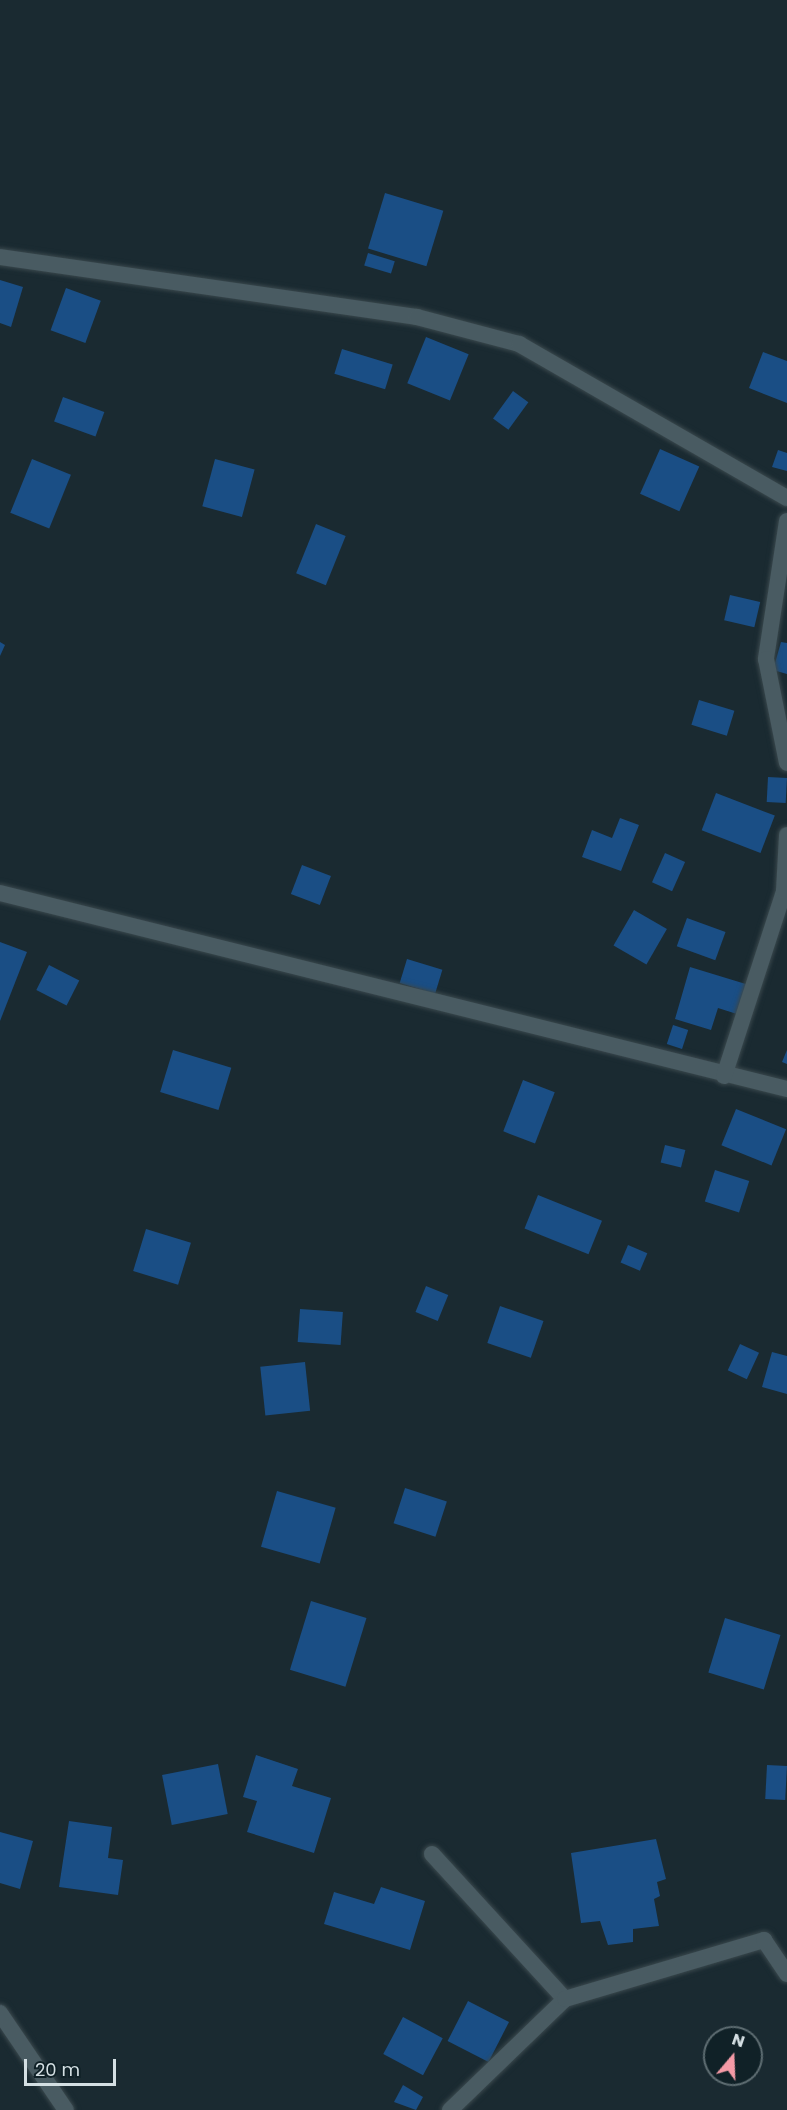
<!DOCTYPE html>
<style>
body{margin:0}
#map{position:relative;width:787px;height:2110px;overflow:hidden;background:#1a2a31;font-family:Poppins,sans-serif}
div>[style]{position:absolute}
.building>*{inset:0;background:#1a4e85;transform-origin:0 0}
.roads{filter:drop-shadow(0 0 2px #3a484d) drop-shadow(0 0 2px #3a484d)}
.minor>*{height:16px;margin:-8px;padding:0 8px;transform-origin:8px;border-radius:8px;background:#495b62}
span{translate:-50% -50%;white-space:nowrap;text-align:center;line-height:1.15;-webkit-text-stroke:6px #102127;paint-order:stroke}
.north{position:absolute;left:703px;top:2026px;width:60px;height:60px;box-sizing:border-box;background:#102127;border:2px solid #5e6d72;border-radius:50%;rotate:19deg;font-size:16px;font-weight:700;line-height:24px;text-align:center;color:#d4dfe3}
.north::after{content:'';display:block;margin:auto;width:21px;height:27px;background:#f49aa6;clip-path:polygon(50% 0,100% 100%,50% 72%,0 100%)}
.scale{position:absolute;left:24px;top:2059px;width:92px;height:27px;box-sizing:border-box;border:3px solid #d4dfe3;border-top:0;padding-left:8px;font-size:18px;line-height:21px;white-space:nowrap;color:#d4dfe3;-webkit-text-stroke:4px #102127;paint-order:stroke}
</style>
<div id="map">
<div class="building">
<div style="left:385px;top:193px;width:61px;height:58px;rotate:17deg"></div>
<div style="left:368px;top:253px;width:28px;height:13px;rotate:17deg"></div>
<div style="clip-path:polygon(0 280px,23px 287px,11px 327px,0 323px)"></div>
<div style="left:66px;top:288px;width:37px;height:45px;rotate:20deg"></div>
<div style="left:426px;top:337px;width:46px;height:50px;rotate:22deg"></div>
<div style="left:342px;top:349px;width:53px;height:26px;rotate:17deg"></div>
<div style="clip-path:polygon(763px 352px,787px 361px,787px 403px,749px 388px)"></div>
<div style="left:513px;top:391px;width:19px;height:34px;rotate:36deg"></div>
<div style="left:63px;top:397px;width:44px;height:26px;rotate:20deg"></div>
<div style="left:660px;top:449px;width:43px;height:49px;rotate:24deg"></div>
<div style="clip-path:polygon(778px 450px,787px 453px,787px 471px,772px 467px)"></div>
<div style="left:32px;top:459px;width:42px;height:58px;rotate:22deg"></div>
<div style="left:215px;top:459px;width:41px;height:49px;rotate:15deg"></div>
<div style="left:316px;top:524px;width:32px;height:53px;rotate:22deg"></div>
<div style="left:730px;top:595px;width:31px;height:26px;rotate:13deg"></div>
<div style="clip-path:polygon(0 642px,5px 645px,0 656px)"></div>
<div style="clip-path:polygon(781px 642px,787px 643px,787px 674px,773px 670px)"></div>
<div style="left:699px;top:700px;width:37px;height:26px;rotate:17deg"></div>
<div style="left:768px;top:777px;width:19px;height:25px;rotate:3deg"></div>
<div style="left:716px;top:793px;width:63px;height:40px;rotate:21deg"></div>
<div style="clip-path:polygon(620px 818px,639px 825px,621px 871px,582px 857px,592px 830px,612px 838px)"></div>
<div style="left:665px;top:853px;width:22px;height:32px;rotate:24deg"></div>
<div style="left:302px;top:865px;width:31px;height:31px;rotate:21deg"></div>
<div style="left:634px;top:910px;width:38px;height:41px;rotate:30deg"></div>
<div style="left:687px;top:918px;width:41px;height:30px;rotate:20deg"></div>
<div style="clip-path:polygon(0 942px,27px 952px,0 1021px)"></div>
<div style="left:407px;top:959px;width:37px;height:25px;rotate:17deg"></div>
<div style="left:49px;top:965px;width:34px;height:28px;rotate:27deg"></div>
<div style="clip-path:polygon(690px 967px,749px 985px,740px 1015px,718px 1008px,711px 1030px,675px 1019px)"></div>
<div style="left:673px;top:1025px;width:16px;height:20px;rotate:18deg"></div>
<div style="left:173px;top:1050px;width:61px;height:44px;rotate:17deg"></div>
<div style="clip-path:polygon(787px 1050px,787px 1064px,782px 1062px)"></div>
<div style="left:523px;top:1080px;width:34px;height:55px;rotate:21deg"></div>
<div style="left:736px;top:1109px;width:54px;height:39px;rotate:22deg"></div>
<div style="left:665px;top:1145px;width:21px;height:18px;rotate:14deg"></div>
<div style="left:715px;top:1170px;width:36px;height:33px;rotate:18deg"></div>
<div style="left:538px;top:1195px;width:69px;height:36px;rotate:22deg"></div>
<div style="left:146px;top:1229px;width:47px;height:44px;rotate:17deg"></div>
<div style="left:628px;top:1245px;width:21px;height:19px;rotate:23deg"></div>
<div style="left:426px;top:1286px;width:24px;height:28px;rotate:22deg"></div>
<div style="left:500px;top:1306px;width:46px;height:39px;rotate:19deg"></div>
<div style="left:300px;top:1309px;width:43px;height:33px;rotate:4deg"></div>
<div style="left:740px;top:1344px;width:21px;height:29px;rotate:25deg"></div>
<div style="clip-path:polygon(772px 1352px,787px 1356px,787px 1394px,762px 1387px)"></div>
<div style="left:305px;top:1362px;width:49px;height:45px;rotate:84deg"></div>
<div style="left:405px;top:1488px;width:44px;height:37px;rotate:18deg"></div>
<div style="left:277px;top:1491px;width:61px;height:58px;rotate:16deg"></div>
<div style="left:311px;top:1601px;width:58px;height:72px;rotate:17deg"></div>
<div style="left:725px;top:1618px;width:58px;height:57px;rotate:17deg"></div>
<div style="clip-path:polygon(256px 1755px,298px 1769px,292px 1786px,331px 1798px,314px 1853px,247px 1832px,257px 1801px,243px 1797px)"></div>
<div style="left:218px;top:1764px;width:51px;height:57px;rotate:79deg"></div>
<div style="left:767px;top:1765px;width:20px;height:34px;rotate:3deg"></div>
<div style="clip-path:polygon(69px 1821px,112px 1827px,108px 1858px,123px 1860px,118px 1895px,59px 1887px)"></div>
<div style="clip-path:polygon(0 1832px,33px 1841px,20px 1889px,0 1883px)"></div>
<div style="clip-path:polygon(656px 1839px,666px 1879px,657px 1882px,660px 1896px,654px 1899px,659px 1926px,633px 1929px,633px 1942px,608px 1945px,600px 1921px,581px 1923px,571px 1853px)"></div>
<div style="clip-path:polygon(381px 1887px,425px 1901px,410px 1950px,324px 1924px,334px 1892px,374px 1904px)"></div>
<div style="left:468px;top:2001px;width:46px;height:45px;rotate:27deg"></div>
<div style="left:403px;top:2017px;width:45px;height:42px;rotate:28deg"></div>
<div style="clip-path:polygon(403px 2085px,423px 2097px,416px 2110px,394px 2102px)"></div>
</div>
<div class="roads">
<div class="minor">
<div style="left:0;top:257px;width:421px;rotate:8.2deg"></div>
<div style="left:417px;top:317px;width:106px;rotate:14.8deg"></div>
<div style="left:519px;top:344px;width:309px;rotate:29.9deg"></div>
<div style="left:787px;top:521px;width:140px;rotate:98.7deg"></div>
<div style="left:766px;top:659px;width:106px;rotate:78.6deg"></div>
<div style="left:0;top:893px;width:811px;rotate:13.98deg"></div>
<div style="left:724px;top:1076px;width:194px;rotate:-72deg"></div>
<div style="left:784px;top:891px;width:56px;rotate:-86.9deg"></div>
<div style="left:432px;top:1854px;width:197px;rotate:47.5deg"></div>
<div style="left:565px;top:1999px;width:160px;rotate:136deg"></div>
<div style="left:565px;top:1999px;width:208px;rotate:-16.5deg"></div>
<div style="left:764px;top:1940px;width:41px;rotate:55.9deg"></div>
<div style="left:0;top:2013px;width:117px;rotate:55.8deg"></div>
</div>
</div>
<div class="north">N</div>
<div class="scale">20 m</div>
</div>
